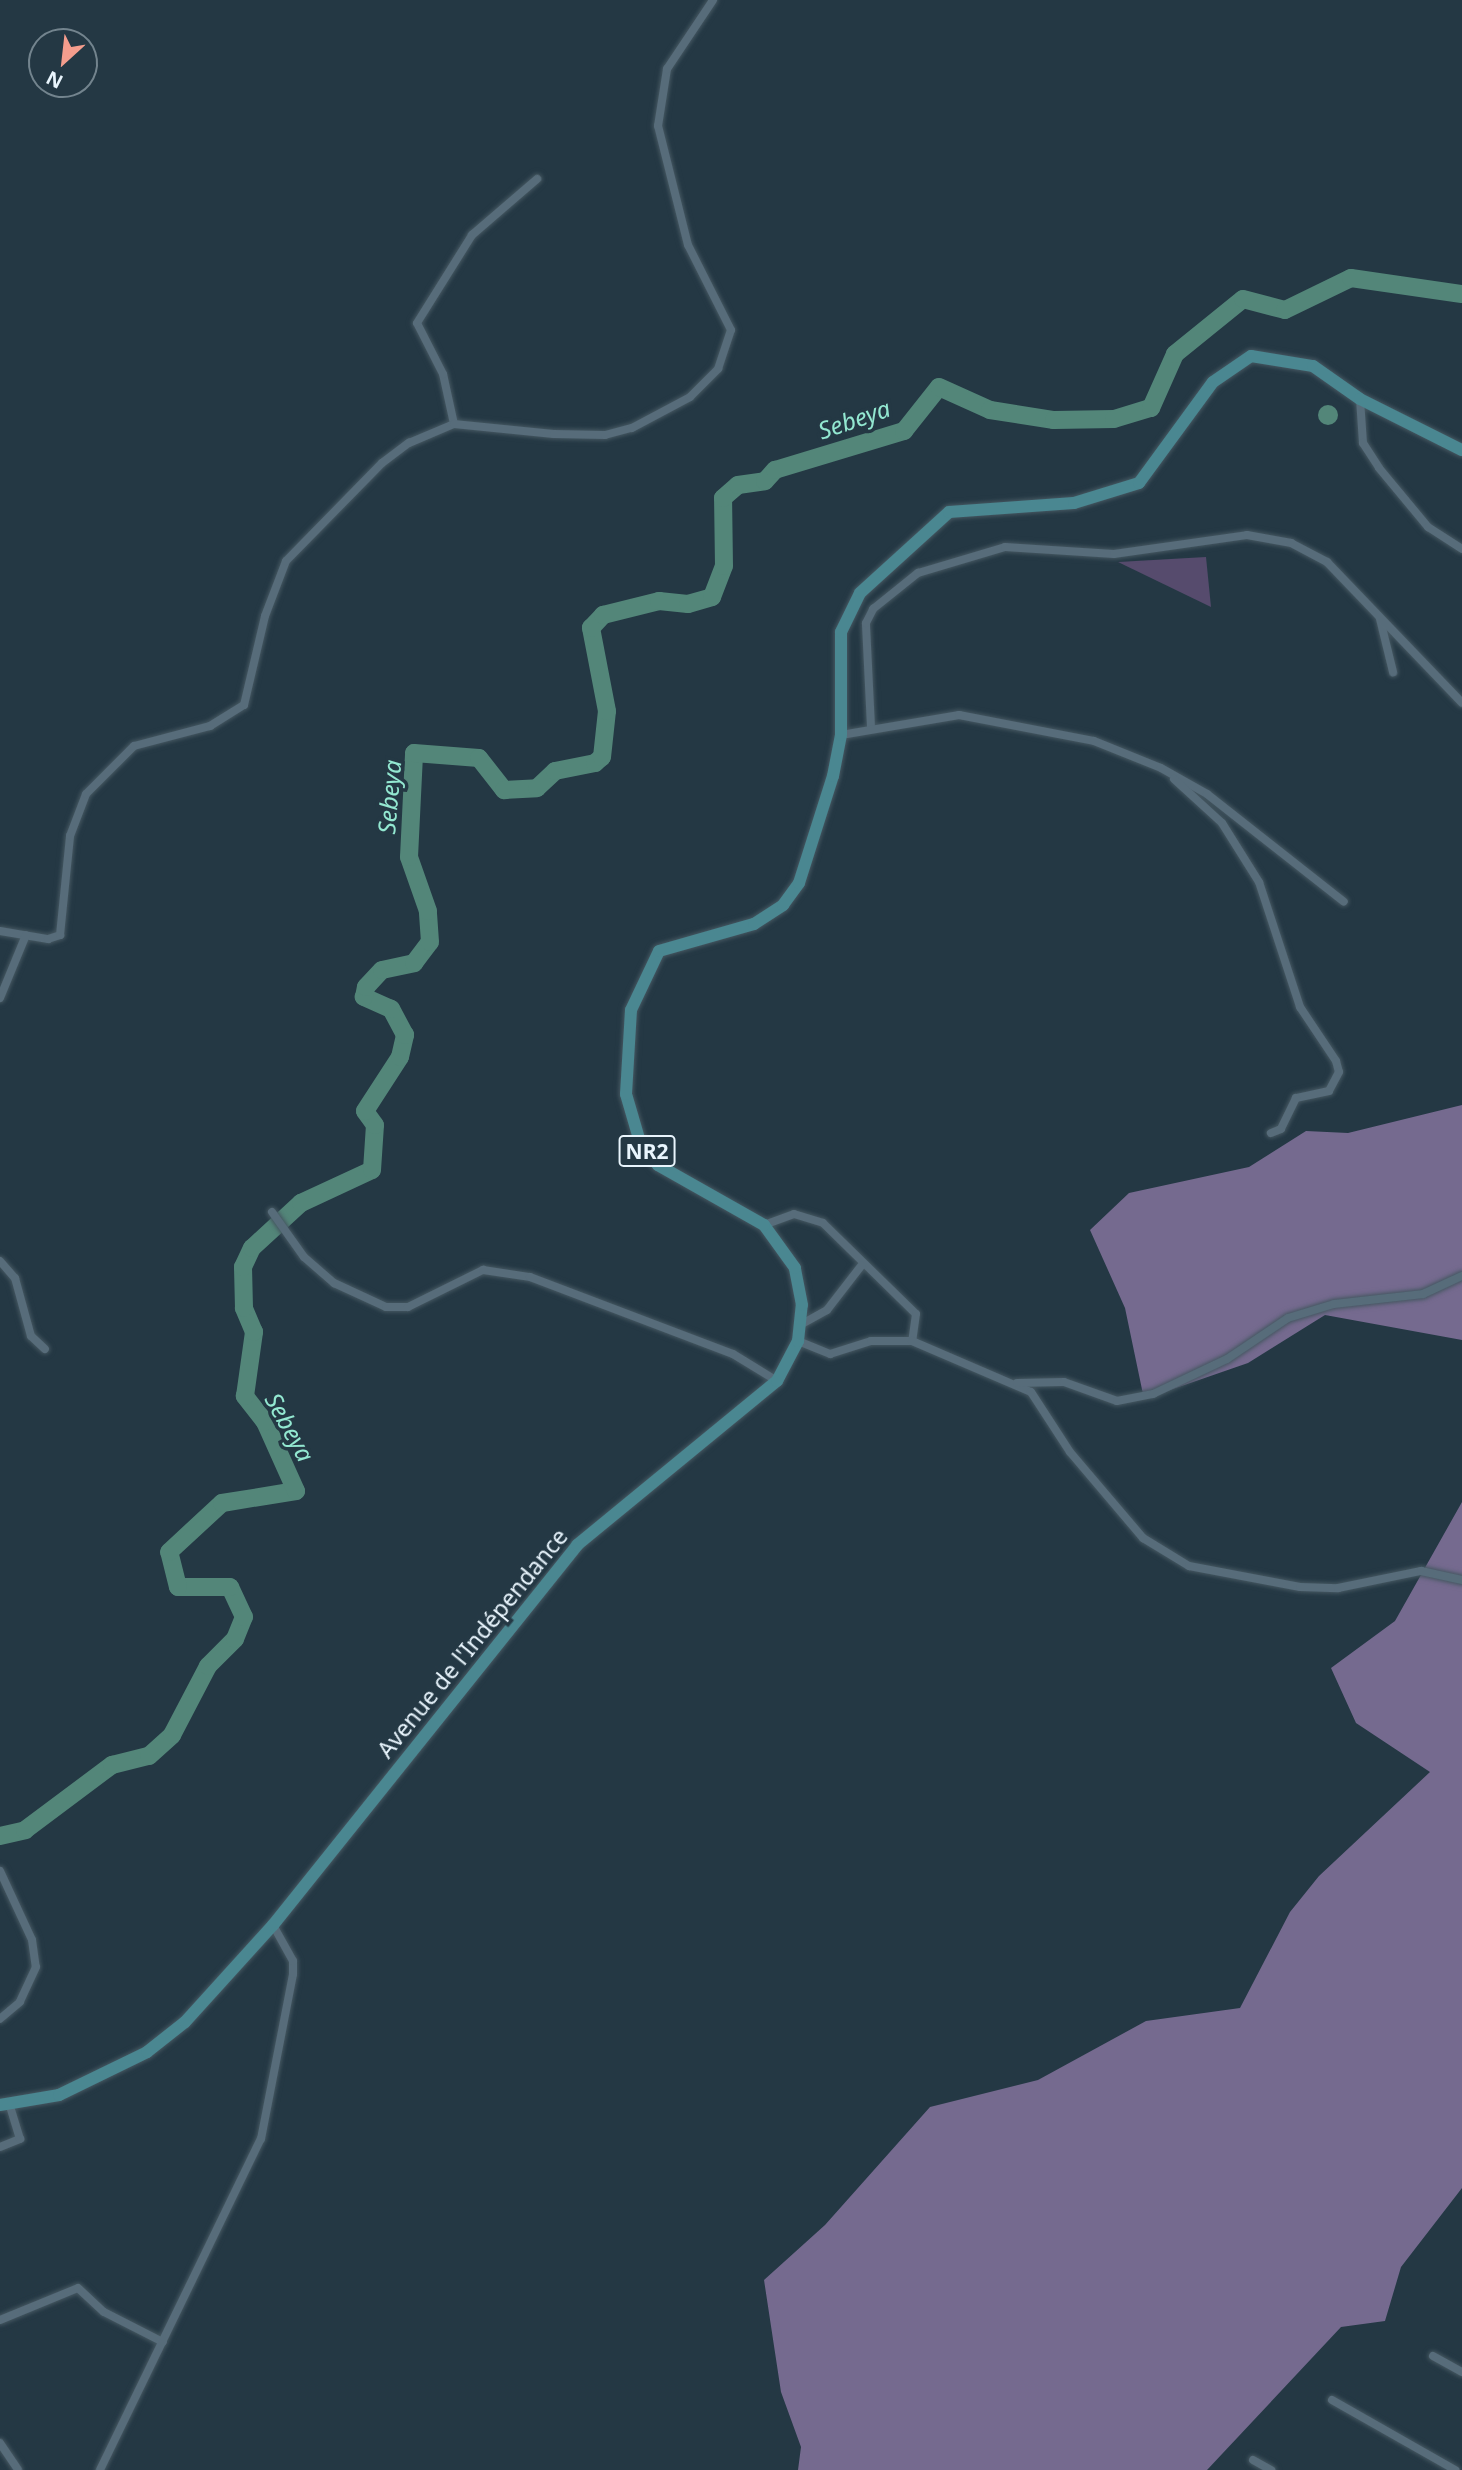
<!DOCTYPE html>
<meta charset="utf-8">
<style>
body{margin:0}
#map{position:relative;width:1462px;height:2470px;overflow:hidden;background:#243844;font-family:"Noto Sans",sans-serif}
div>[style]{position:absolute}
.green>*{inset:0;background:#564b6d}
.forest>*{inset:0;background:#756a8f}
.water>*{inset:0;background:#538679}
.round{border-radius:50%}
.river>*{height:18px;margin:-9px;padding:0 9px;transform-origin:9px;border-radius:9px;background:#538679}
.roads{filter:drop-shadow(0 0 2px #455761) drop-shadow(0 0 2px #455761)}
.minor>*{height:8px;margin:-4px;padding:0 4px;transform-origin:4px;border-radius:4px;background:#576c7a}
.trunk>*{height:12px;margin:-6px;padding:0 6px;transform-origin:6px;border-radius:6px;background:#4a8791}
span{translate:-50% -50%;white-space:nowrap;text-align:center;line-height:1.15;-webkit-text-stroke:7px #243844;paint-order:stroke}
.shield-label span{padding:2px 5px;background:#243844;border:2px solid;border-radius:5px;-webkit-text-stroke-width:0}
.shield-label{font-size:21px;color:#e9f5fd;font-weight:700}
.street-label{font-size:23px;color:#e9f5fd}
.water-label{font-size:24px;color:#93e8d1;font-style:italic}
.north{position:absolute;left:28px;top:28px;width:70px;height:70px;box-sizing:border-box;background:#243844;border:2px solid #73848e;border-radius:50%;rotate:207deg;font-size:19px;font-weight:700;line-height:28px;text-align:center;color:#e9f5fd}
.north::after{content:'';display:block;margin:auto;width:24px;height:32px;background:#f49d8d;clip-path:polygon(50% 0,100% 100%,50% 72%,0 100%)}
</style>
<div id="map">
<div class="green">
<div style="clip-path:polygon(1206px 557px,1211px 607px,1118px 562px)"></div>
</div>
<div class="forest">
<div style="clip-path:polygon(1462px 1105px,1462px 1340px,1325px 1315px,1248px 1363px,1144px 1399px,1125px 1308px,1090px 1230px,1129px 1193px,1249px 1167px,1306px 1131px,1348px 1133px)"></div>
<div style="clip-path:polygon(1462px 1502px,1462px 2188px,1401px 2267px,1385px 2321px,1341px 2327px,1207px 2470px,798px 2470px,801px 2447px,781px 2392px,764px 2280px,825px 2225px,930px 2107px,1038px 2080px,1146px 2021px,1240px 2008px,1290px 1912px,1319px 1876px,1430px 1772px,1356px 1723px,1331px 1668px,1395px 1621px)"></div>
</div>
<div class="water">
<div class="round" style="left:1318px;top:405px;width:20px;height:20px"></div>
</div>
<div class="river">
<div style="left:0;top:1836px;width:26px;rotate:-13deg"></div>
<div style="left:25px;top:1830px;width:109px;rotate:-36.8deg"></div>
<div style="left:112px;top:1765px;width:38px;rotate:-14deg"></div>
<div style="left:149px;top:1756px;width:31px;rotate:-42deg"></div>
<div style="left:172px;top:1735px;width:78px;rotate:-62.4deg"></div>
<div style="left:208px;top:1666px;width:38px;rotate:-45deg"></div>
<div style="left:235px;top:1639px;width:24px;rotate:-68deg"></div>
<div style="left:244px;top:1617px;width:33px;rotate:-115deg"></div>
<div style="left:230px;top:1587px;width:52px;rotate:180deg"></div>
<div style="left:178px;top:1587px;width:36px;rotate:-104deg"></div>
<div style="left:169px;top:1552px;width:72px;rotate:-42.8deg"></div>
<div style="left:222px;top:1503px;width:75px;rotate:-9.2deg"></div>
<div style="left:296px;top:1491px;width:76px;rotate:-114.2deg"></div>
<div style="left:265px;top:1422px;width:33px;rotate:-128deg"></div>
<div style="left:245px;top:1396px;width:65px;rotate:-82deg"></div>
<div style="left:254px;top:1332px;width:26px;rotate:-113deg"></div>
<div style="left:244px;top:1308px;width:41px;rotate:-91.4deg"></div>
<div style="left:243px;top:1267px;width:21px;rotate:-65deg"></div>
<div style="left:252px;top:1248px;width:67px;rotate:-42.6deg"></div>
<div style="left:301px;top:1203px;width:78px;rotate:-24.9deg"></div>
<div style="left:372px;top:1170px;width:45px;rotate:-86.2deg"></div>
<div style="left:375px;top:1125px;width:17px;rotate:-126deg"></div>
<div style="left:365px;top:1111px;width:64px;rotate:-57.1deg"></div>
<div style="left:400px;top:1057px;width:23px;rotate:-77deg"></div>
<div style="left:405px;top:1035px;width:30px;rotate:-118deg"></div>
<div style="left:391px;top:1009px;width:30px;rotate:-156deg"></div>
<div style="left:364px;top:997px;width:10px;rotate:-79deg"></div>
<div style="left:366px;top:987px;width:23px;rotate:-47deg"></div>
<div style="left:382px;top:970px;width:33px;rotate:-12deg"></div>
<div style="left:414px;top:963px;width:26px;rotate:-53deg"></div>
<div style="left:430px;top:942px;width:31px;rotate:-94deg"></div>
<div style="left:428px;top:911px;width:57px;rotate:-109.4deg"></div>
<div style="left:409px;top:857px;width:104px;rotate:-87.2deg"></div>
<div style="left:414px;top:753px;width:65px;rotate:4.4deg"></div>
<div style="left:479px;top:758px;width:41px;rotate:52deg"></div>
<div style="left:504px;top:790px;width:33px;rotate:-3deg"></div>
<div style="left:537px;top:788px;width:25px;rotate:-43deg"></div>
<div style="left:555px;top:771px;width:41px;rotate:-11.3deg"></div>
<div style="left:595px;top:763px;width:9px;rotate:-41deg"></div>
<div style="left:602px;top:757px;width:46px;rotate:-83.8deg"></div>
<div style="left:607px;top:711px;width:85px;rotate:-100.9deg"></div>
<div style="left:591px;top:628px;width:18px;rotate:-47deg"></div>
<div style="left:603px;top:615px;width:58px;rotate:-14deg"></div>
<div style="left:659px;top:601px;width:29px;rotate:6deg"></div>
<div style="left:688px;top:604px;width:25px;rotate:-16deg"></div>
<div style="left:712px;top:597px;width:33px;rotate:-69deg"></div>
<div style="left:724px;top:566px;width:68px;rotate:-90.8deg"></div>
<div style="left:723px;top:498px;width:20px;rotate:-41deg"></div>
<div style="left:738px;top:485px;width:27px;rotate:-8deg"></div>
<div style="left:765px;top:481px;width:15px;rotate:-48deg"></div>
<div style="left:775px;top:470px;width:135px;rotate:-16.8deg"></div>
<div style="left:904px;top:431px;width:56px;rotate:-51.5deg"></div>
<div style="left:939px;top:387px;width:56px;rotate:24.3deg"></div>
<div style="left:990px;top:410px;width:65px;rotate:8.9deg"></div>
<div style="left:1054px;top:420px;width:60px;rotate:-1deg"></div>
<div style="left:1114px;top:419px;width:39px;rotate:-17deg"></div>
<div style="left:1151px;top:408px;width:59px;rotate:-66deg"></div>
<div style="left:1175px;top:354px;width:87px;rotate:-39deg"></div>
<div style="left:1243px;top:299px;width:43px;rotate:14.7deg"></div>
<div style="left:1285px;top:310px;width:73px;rotate:-25.9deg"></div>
<div style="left:1351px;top:278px;width:112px;rotate:8.2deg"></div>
</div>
<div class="roads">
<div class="minor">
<div style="left:1360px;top:399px;width:44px;rotate:86.1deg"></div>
<div style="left:1363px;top:443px;width:30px;rotate:57deg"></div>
<div style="left:1379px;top:468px;width:77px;rotate:50.3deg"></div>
<div style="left:1428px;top:527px;width:40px;rotate:32.9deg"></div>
<div style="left:454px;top:424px;width:51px;rotate:-102.4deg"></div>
<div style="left:443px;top:374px;width:57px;rotate:-117deg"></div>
<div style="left:417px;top:323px;width:104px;rotate:-58deg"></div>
<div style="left:472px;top:235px;width:86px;rotate:-40.7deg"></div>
<div style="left:1380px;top:619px;width:55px;rotate:76.2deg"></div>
<div style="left:871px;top:727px;width:104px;rotate:-92.8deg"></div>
<div style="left:866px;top:623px;width:16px;rotate:-63deg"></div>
<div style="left:873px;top:609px;width:58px;rotate:-38.7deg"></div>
<div style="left:918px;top:573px;width:91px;rotate:-16.6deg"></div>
<div style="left:1005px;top:547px;width:109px;rotate:3.7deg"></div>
<div style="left:1114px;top:554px;width:134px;rotate:-8.1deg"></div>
<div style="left:1247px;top:535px;width:45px;rotate:10.3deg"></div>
<div style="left:1291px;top:543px;width:41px;rotate:27.8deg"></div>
<div style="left:1327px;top:562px;width:195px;rotate:46.2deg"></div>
<div style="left:841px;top:735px;width:120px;rotate:-9.6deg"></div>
<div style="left:959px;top:715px;width:137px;rotate:10.9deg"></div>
<div style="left:1094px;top:741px;width:72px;rotate:21.9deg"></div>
<div style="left:1161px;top:768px;width:53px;rotate:29.5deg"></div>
<div style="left:1207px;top:794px;width:174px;rotate:38.2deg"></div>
<div style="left:1174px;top:779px;width:65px;rotate:42.5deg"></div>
<div style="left:1222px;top:823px;width:70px;rotate:57.9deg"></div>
<div style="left:1259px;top:882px;width:132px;rotate:71.8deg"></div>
<div style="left:1300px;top:1007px;width:65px;rotate:56.3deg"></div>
<div style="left:1336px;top:1061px;width:11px;rotate:75deg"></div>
<div style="left:1339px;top:1072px;width:21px;rotate:118deg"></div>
<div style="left:1329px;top:1091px;width:34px;rotate:168deg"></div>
<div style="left:1296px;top:1098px;width:34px;rotate:116deg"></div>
<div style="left:1281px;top:1129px;width:11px;rotate:158deg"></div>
<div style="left:0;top:931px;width:49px;rotate:9.5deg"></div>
<div style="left:48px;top:939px;width:13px;rotate:-18deg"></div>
<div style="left:60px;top:935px;width:100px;rotate:-84.2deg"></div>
<div style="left:70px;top:836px;width:45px;rotate:-69.1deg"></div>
<div style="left:86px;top:794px;width:68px;rotate:-45deg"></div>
<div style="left:134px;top:746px;width:79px;rotate:-14.7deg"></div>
<div style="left:210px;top:726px;width:40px;rotate:-32deg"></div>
<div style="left:244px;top:705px;width:91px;rotate:-76.7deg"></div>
<div style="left:265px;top:616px;width:59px;rotate:-69.1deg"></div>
<div style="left:286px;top:561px;width:137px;rotate:-45.6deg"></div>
<div style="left:382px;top:463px;width:34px;rotate:-37deg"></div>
<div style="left:409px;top:443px;width:49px;rotate:-22.9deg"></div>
<div style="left:454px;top:424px;width:100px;rotate:5.7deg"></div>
<div style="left:554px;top:434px;width:51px;rotate:1.1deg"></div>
<div style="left:605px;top:435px;width:28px;rotate:-15deg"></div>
<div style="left:632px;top:428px;width:66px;rotate:-28.1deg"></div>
<div style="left:690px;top:397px;width:40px;rotate:-45deg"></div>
<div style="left:718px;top:369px;width:41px;rotate:-71.6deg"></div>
<div style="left:731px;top:330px;width:95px;rotate:-116.8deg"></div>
<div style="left:688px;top:245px;width:123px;rotate:-104.1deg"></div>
<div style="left:658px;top:126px;width:58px;rotate:-81deg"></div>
<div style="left:667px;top:69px;width:83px;rotate:-56.3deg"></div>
<div style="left:0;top:998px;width:68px;rotate:-67.6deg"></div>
<div style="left:272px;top:1212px;width:55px;rotate:54.6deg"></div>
<div style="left:304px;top:1257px;width:40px;rotate:41deg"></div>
<div style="left:334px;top:1283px;width:57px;rotate:24.8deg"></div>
<div style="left:386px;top:1307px;width:22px"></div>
<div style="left:408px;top:1307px;width:84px;rotate:-26.3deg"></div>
<div style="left:483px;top:1270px;width:48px;rotate:8.5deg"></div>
<div style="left:530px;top:1277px;width:217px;rotate:20.8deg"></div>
<div style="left:733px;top:1354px;width:52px;rotate:31.5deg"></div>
<div style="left:764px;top:1225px;width:32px;rotate:-20deg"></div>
<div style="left:794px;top:1214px;width:30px;rotate:17deg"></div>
<div style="left:823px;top:1223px;width:130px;rotate:44.4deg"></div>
<div style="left:916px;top:1314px;width:27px;rotate:98deg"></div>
<div style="left:0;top:1261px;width:23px;rotate:49deg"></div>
<div style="left:15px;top:1278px;width:60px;rotate:74.6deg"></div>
<div style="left:31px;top:1336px;width:19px;rotate:43deg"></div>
<div style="left:800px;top:1325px;width:31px;rotate:-29deg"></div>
<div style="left:827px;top:1310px;width:56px;rotate:-52.3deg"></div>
<div style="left:798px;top:1341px;width:35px;rotate:22deg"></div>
<div style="left:830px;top:1354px;width:43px;rotate:-17.6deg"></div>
<div style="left:871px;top:1341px;width:41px"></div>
<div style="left:912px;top:1341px;width:129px;rotate:23.2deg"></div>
<div style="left:1031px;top:1392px;width:72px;rotate:57deg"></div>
<div style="left:1070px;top:1452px;width:113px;rotate:49.7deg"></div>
<div style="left:1143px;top:1538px;width:54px;rotate:31.3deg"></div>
<div style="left:1189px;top:1566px;width:113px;rotate:10.7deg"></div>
<div style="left:1300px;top:1587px;width:38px;rotate:2deg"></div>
<div style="left:1338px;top:1588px;width:85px;rotate:-11.6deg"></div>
<div style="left:1421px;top:1571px;width:42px;rotate:12.4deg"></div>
<div style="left:1017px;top:1383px;width:47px;rotate:-1.2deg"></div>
<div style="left:1064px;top:1382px;width:56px;rotate:19.7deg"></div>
<div style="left:1117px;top:1401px;width:37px;rotate:-11deg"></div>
<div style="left:1153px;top:1394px;width:82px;rotate:-25.3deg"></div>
<div style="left:1227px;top:1359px;width:73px;rotate:-33.9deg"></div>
<div style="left:1288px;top:1318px;width:48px;rotate:-16.9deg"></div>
<div style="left:1334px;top:1304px;width:90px;rotate:-6.4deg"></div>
<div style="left:1423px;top:1294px;width:43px;rotate:-24.8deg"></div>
<div style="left:0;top:1871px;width:76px;rotate:65.1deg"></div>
<div style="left:32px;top:1940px;width:27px;rotate:82deg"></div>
<div style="left:36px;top:1967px;width:38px;rotate:115deg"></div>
<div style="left:20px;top:2002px;width:26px;rotate:140deg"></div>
<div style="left:0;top:2147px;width:22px;rotate:-22deg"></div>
<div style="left:20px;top:2139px;width:37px;rotate:-107deg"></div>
<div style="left:0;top:2320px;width:84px;rotate:-22.3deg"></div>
<div style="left:78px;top:2288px;width:35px;rotate:43deg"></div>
<div style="left:104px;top:2312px;width:66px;rotate:27deg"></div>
<div style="left:1433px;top:2356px;width:33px;rotate:29deg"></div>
<div style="left:1332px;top:2400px;width:142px;rotate:29.6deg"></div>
<div style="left:0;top:2443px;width:32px;rotate:56deg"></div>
<div style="left:1253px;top:2460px;width:21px;rotate:29deg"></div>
<div style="left:100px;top:2470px;width:368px;rotate:-64.1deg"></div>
<div style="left:261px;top:2139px;width:168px;rotate:-79deg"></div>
<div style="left:293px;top:1974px;width:13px;rotate:-90deg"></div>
<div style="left:293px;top:1961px;width:41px;rotate:-119.1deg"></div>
</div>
<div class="trunk">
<div style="left:0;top:2105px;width:60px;rotate:-9.6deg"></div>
<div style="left:59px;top:2095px;width:98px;rotate:-26deg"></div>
<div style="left:147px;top:2052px;width:48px;rotate:-38.3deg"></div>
<div style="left:185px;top:2022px;width:131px;rotate:-47.8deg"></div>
<div style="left:273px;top:1925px;width:487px;rotate:-51.3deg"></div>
<div style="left:577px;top:1545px;width:259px;rotate:-39.4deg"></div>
<div style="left:777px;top:1381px;width:45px;rotate:-62.3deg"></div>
<div style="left:798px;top:1341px;width:36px;rotate:-84deg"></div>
<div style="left:802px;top:1305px;width:38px;rotate:-101deg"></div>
<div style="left:795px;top:1268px;width:53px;rotate:-125.8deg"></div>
<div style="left:764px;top:1225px;width:122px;rotate:-150.5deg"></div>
<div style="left:658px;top:1165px;width:29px;rotate:-128deg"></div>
<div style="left:640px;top:1142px;width:50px;rotate:-106.3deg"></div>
<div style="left:626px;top:1094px;width:84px;rotate:-86.6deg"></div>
<div style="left:631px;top:1010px;width:65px;rotate:-64.6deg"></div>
<div style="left:659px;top:951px;width:99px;rotate:-15.9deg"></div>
<div style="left:754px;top:924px;width:35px;rotate:-33deg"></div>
<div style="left:783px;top:905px;width:27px;rotate:-54deg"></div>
<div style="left:799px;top:883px;width:112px;rotate:-72.4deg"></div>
<div style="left:833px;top:776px;width:42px;rotate:-79deg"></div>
<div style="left:841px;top:735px;width:103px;rotate:-90deg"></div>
<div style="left:841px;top:632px;width:43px;rotate:-64deg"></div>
<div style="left:860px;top:593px;width:120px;rotate:-42.3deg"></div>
<div style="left:949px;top:512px;width:125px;rotate:-4.1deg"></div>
<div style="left:1074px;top:503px;width:68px;rotate:-17.1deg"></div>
<div style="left:1139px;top:483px;width:125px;rotate:-53.8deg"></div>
<div style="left:1213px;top:382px;width:46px;rotate:-34.4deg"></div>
<div style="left:1251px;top:356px;width:63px;rotate:9.2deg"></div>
<div style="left:1313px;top:366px;width:57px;rotate:35.1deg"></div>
<div style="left:1360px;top:399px;width:114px;rotate:26.6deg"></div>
</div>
</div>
<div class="shield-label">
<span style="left:647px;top:1151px">NR2</span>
</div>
<div class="street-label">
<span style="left:472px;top:1643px;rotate:-51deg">Avenue de l'Indépendance</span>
</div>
<div class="water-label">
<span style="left:854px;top:419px;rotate:-19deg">Sebeya</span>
<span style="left:389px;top:797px;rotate:-85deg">Sebeya</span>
<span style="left:290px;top:1427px;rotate:61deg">Sebeya</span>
</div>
<div class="north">N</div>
</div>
